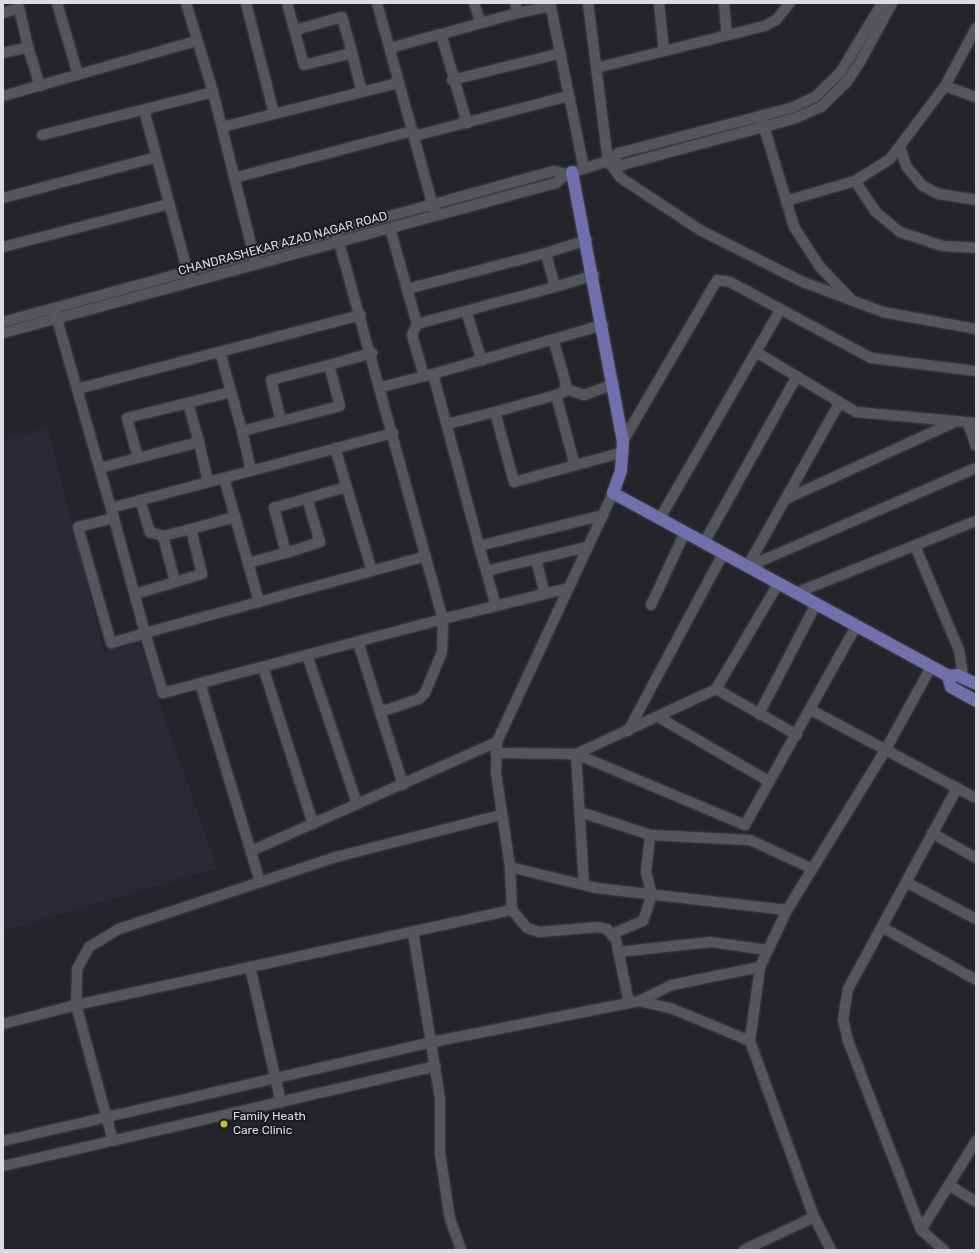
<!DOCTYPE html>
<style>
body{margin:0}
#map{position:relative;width:979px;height:1253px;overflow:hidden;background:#24242a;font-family:Rubik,sans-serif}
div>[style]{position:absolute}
.built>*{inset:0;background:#2a2a36}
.roads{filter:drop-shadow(0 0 1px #434348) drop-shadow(0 0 1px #434348)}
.minor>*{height:10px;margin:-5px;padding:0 5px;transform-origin:5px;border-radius:5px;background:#55555c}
.major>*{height:12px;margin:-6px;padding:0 6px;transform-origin:6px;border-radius:6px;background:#716fac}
.dots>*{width:11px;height:11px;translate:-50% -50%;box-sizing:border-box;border:2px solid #1a1b21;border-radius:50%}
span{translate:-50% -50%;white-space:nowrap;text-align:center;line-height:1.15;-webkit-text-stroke:4px #1a1b21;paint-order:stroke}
.street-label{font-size:12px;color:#dbdbe0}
.poi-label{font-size:12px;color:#dbdbe0}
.left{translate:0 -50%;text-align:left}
.frame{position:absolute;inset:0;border:4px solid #dbdbe0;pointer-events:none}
</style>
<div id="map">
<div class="built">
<div style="clip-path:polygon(48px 428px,104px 651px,139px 643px,217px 868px,3px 931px,3px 439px)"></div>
</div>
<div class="roads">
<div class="minor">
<div style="left:57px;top:3px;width:75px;rotate:73.7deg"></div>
<div style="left:186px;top:3px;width:93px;rotate:73.1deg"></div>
<div style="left:213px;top:92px;width:173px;rotate:76deg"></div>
<div style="left:246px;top:3px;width:114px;rotate:75.8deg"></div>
<div style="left:287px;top:3px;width:64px;rotate:74.7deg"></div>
<div style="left:304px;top:65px;width:49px;rotate:-14deg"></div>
<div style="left:352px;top:53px;width:40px;rotate:75.6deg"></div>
<div style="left:377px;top:3px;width:215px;rotate:74.6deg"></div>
<div style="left:474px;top:3px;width:21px;rotate:71deg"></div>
<div style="left:550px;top:3px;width:169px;rotate:78.4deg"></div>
<div style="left:588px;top:3px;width:159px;rotate:82.8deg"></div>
<div style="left:608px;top:161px;width:21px;rotate:53deg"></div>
<div style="left:621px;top:178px;width:95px;rotate:33.4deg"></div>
<div style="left:700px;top:230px;width:115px;rotate:26.8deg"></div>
<div style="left:803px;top:282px;width:85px;rotate:20.6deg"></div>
<div style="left:883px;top:312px;width:95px;rotate:10.4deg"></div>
<div style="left:659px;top:3px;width:48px;rotate:84.1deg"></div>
<div style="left:724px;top:3px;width:32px;rotate:85deg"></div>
<div style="left:3px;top:13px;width:17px;rotate:-17deg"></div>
<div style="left:19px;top:8px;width:40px;rotate:77deg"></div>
<div style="left:518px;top:13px;width:34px;rotate:-12deg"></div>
<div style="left:295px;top:30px;width:49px;rotate:-15.5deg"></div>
<div style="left:342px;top:17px;width:37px;rotate:74deg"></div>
<div style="left:441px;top:34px;width:80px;rotate:-15.3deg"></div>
<div style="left:518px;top:13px;width:10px;rotate:-107deg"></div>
<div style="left:390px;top:48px;width:53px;rotate:-15.4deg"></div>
<div style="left:441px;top:34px;width:93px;rotate:73.7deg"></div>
<div style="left:3px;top:53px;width:26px;rotate:-13deg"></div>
<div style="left:28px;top:47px;width:41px;rotate:72.9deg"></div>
<div style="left:596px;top:68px;width:174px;rotate:-14deg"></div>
<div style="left:765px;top:26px;width:13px;rotate:-29deg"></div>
<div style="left:776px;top:20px;width:22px;rotate:-51deg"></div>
<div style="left:452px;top:80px;width:112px;rotate:-13.9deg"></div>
<div style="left:945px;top:86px;width:33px;rotate:20deg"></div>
<div style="left:3px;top:96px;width:201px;rotate:-15.9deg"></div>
<div style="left:144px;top:110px;width:173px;rotate:74.9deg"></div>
<div style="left:762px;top:120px;width:112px;rotate:73.3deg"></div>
<div style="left:794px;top:227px;width:48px;rotate:57deg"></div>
<div style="left:820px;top:267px;width:42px;rotate:46deg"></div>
<div style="left:222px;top:127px;width:182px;rotate:-14deg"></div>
<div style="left:42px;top:135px;width:176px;rotate:-14.1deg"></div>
<div style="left:414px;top:136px;width:160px;rotate:-14.5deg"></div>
<div style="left:900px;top:147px;width:20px;rotate:72deg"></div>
<div style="left:906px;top:166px;width:26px;rotate:50deg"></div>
<div style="left:923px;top:186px;width:18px;rotate:27deg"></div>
<div style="left:939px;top:194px;width:37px;rotate:9deg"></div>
<div style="left:608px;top:161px;width:15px;rotate:16deg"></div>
<div style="left:622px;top:165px;width:180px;rotate:-15.1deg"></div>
<div style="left:796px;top:118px;width:27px;rotate:-24deg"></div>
<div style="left:821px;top:107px;width:35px;rotate:-44deg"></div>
<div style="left:846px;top:83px;width:25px;rotate:-56deg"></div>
<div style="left:860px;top:62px;width:67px;rotate:-61.5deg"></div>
<div style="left:608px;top:161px;width:14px;rotate:-36deg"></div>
<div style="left:619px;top:153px;width:178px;rotate:-14.7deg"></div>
<div style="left:791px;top:108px;width:26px;rotate:-25deg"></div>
<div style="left:815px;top:97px;width:35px;rotate:-44deg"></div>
<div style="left:840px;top:73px;width:82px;rotate:-59deg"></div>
<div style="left:234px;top:178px;width:184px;rotate:-14.8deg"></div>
<div style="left:855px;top:181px;width:36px;rotate:56deg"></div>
<div style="left:875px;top:211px;width:33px;rotate:40deg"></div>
<div style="left:900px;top:232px;width:45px;rotate:18deg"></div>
<div style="left:943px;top:246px;width:33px;rotate:3deg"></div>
<div style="left:3px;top:198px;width:159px;rotate:-14.9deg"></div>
<div style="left:786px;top:201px;width:72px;rotate:-16.2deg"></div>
<div style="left:855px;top:181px;width:41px;rotate:-32.2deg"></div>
<div style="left:890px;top:159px;width:91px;rotate:-53deg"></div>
<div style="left:945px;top:86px;width:66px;rotate:-61.9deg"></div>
<div style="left:390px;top:228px;width:63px;rotate:74.4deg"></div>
<div style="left:407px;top:289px;width:36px;rotate:74deg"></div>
<div style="left:417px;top:324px;width:143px;rotate:-15deg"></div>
<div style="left:555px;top:287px;width:35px;rotate:-105deg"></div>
<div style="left:546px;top:253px;width:144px;rotate:165.5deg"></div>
<div style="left:337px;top:235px;width:398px;rotate:74.6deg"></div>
<div style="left:443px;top:619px;width:129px;rotate:-13.9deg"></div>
<div style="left:3px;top:247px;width:171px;rotate:-14.5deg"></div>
<div style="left:546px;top:253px;width:43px;rotate:-17.6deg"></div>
<div style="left:555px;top:287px;width:41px;rotate:-17.1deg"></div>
<div style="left:466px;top:311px;width:52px;rotate:72.3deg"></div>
<div style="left:55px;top:312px;width:204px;rotate:74.1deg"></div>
<div style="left:3px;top:322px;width:571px;rotate:-15.33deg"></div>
<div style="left:554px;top:171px;width:13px;rotate:13deg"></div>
<div style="left:417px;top:324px;width:12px;rotate:114deg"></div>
<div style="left:412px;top:335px;width:43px;rotate:73.7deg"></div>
<div style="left:3px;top:333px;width:573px;rotate:-15.18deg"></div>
<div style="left:556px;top:183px;width:14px;rotate:-39deg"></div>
<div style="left:567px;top:174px;width:43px;rotate:-17.6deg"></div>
<div style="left:554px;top:342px;width:44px;rotate:74.1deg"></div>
<div style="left:566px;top:384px;width:8px;rotate:104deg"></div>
<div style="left:564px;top:392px;width:9px;rotate:159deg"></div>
<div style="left:220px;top:352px;width:82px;rotate:74.4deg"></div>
<div style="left:242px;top:431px;width:101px;rotate:-14.3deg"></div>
<div style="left:340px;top:406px;width:42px;rotate:-105deg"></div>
<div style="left:329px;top:365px;width:45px;rotate:-15.6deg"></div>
<div style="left:756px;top:352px;width:117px;rotate:31deg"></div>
<div style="left:856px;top:412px;width:121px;rotate:5.2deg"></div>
<div style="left:433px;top:374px;width:177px;rotate:-16.1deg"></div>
<div style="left:381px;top:387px;width:54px;rotate:-14deg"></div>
<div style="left:433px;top:374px;width:178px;rotate:75deg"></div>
<div style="left:479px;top:546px;width:128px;rotate:-14deg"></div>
<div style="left:77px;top:389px;width:293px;rotate:-14.6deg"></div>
<div style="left:566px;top:389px;width:19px;rotate:18deg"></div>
<div style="left:584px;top:395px;width:32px;rotate:-20deg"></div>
<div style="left:495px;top:412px;width:63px;rotate:-15.6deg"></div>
<div style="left:556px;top:395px;width:73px;rotate:75deg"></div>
<div style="left:281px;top:421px;width:42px;rotate:-103.7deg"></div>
<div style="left:271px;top:380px;width:60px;rotate:-14.5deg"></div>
<div style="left:968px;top:423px;width:24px;rotate:71deg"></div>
<div style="left:447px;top:424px;width:49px;rotate:-14deg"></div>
<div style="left:495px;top:412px;width:73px;rotate:74.8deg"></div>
<div style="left:514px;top:482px;width:114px;rotate:-15.3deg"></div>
<div style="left:242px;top:431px;width:41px;rotate:77.3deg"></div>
<div style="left:623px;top:441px;width:186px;rotate:-59.7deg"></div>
<div style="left:717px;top:280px;width:13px;rotate:9deg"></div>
<div style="left:730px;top:282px;width:160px;rotate:28.3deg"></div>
<div style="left:871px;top:358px;width:106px;rotate:7.1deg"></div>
<div style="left:199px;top:442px;width:41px;rotate:77.3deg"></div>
<div style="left:335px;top:448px;width:128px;rotate:73.3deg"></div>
<div style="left:138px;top:458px;width:41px;rotate:-105.4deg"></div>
<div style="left:127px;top:418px;width:63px;rotate:-13.8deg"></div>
<div style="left:100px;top:468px;width:102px;rotate:-14.7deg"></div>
<div style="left:199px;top:442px;width:41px;rotate:-105.8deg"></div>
<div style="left:188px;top:403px;width:43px;rotate:-14.7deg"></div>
<div style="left:224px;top:478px;width:175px;rotate:-14.9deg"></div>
<div style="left:613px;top:493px;width:275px;rotate:115deg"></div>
<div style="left:497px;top:742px;width:31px;rotate:92deg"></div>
<div style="left:496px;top:773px;width:95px;rotate:81.5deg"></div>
<div style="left:510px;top:867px;width:43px;rotate:87.3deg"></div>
<div style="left:512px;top:910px;width:23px;rotate:50deg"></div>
<div style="left:527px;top:928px;width:13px;rotate:18deg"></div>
<div style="left:539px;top:932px;width:59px;rotate:-4.8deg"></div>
<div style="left:598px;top:927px;width:9px;rotate:13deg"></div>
<div style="left:607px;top:929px;width:14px;rotate:51deg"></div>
<div style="left:616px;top:940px;width:64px;rotate:78.3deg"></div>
<div style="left:786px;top:499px;width:183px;rotate:-24.5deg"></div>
<div style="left:140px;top:500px;width:34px;rotate:73deg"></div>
<div style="left:150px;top:532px;width:14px;rotate:17deg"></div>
<div style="left:114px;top:518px;width:37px;rotate:166deg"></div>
<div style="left:78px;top:527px;width:121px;rotate:74.1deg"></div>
<div style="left:111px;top:643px;width:35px;rotate:-16deg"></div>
<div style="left:145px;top:633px;width:130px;rotate:-105.2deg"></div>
<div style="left:111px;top:508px;width:117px;rotate:-14.9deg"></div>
<div style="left:224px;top:478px;width:129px;rotate:74.2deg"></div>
<div style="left:660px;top:518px;width:240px;rotate:-60deg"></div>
<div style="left:704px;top:543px;width:191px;rotate:-60.9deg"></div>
<div style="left:479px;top:546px;width:62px;rotate:74.2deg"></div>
<div style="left:915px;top:546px;width:113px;rotate:67.1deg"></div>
<div style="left:959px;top:650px;width:26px;rotate:81deg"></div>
<div style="left:286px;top:553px;width:36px;rotate:-18deg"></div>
<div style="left:320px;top:542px;width:46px;rotate:-106.5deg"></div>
<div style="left:536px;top:559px;width:36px;rotate:76deg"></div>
<div style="left:248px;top:563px;width:39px;rotate:-15deg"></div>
<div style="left:286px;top:553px;width:47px;rotate:-104.9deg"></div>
<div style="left:274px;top:508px;width:75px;rotate:-16.3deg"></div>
<div style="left:747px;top:567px;width:249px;rotate:-23.4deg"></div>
<div style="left:747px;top:567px;width:189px;rotate:-60.6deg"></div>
<div style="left:486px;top:571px;width:104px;rotate:-13.4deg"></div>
<div style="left:175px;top:582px;width:48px;rotate:-104.6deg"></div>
<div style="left:163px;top:536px;width:29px;rotate:-14deg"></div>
<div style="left:796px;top:593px;width:194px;rotate:-21.8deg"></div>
<div style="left:135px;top:594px;width:70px;rotate:-16.6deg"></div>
<div style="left:202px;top:574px;width:46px;rotate:-103.7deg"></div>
<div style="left:191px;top:529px;width:46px;rotate:-15.3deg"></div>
<div style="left:651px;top:605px;width:81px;rotate:-65deg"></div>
<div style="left:358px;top:642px;width:150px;rotate:72.5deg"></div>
<div style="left:307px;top:655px;width:157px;rotate:71.4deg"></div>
<div style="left:263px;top:667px;width:165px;rotate:72.3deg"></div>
<div style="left:200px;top:683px;width:208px;rotate:73.2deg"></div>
<div style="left:716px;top:689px;width:93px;rotate:29.6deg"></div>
<div style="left:811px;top:710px;width:187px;rotate:28.1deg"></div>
<div style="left:380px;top:712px;width:41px;rotate:-18.4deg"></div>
<div style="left:419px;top:699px;width:8px;rotate:-45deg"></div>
<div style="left:425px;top:693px;width:44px;rotate:-67.5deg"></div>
<div style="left:442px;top:652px;width:33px;rotate:-88deg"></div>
<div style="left:443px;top:619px;width:290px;rotate:165.2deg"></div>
<div style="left:163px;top:693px;width:63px;rotate:-106.7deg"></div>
<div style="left:145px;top:633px;width:291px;rotate:-15.3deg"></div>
<div style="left:759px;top:714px;width:124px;rotate:-62.6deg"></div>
<div style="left:658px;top:717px;width:129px;rotate:30.1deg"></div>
<div style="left:628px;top:731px;width:201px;rotate:-61.8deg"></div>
<div style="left:496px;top:753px;width:80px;rotate:0.7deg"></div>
<div style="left:576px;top:754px;width:154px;rotate:-24.9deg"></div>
<div style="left:716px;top:689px;width:122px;rotate:-59.4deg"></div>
<div style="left:580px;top:812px;width:74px;rotate:18.2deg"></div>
<div style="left:650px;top:835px;width:100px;rotate:2.9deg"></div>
<div style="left:750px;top:840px;width:67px;rotate:24.7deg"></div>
<div style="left:932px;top:833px;width:51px;rotate:29.6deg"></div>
<div style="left:251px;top:851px;width:269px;rotate:-23.9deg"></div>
<div style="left:510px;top:867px;width:89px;rotate:13.7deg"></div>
<div style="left:596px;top:888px;width:192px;rotate:6.6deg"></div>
<div style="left:906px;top:882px;width:79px;rotate:27.9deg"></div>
<div style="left:584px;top:885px;width:131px;rotate:-93.5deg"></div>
<div style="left:576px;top:754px;width:183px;rotate:22.8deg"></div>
<div style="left:745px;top:825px;width:228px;rotate:-60.8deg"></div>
<div style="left:882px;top:927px;width:108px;rotate:29.4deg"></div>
<div style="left:413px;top:932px;width:169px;rotate:80.8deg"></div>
<div style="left:440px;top:1099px;width:54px;rotate:90deg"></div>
<div style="left:440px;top:1153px;width:67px;rotate:81.4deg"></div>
<div style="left:450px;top:1219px;width:33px;rotate:70deg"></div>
<div style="left:612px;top:934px;width:34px;rotate:-23deg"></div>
<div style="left:643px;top:921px;width:28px;rotate:-71deg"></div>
<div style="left:652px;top:895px;width:23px;rotate:-105deg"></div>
<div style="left:646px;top:873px;width:38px;rotate:-84deg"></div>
<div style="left:618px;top:952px;width:93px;rotate:-6.2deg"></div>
<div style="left:710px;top:942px;width:58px;rotate:8deg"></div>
<div style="left:250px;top:967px;width:139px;rotate:77.1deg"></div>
<div style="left:639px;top:1001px;width:37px;rotate:-26deg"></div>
<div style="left:672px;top:985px;width:90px;rotate:-11.6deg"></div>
<div style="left:3px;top:1024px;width:75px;rotate:-14.6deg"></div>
<div style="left:76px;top:1005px;width:446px;rotate:-12.3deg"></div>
<div style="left:3px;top:1141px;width:440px;rotate:-13deg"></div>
<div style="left:432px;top:1042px;width:211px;rotate:-11.2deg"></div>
<div style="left:639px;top:1001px;width:35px;rotate:13deg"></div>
<div style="left:673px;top:1009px;width:83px;rotate:22.6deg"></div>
<div style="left:113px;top:1141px;width:141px;rotate:-105.2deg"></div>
<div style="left:76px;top:1005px;width:36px;rotate:-88deg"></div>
<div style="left:77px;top:969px;width:25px;rotate:-61deg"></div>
<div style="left:89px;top:947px;width:35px;rotate:-31deg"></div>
<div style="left:119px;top:929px;width:229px;rotate:-18.4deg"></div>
<div style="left:336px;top:857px;width:170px;rotate:-14.3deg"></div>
<div style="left:3px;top:1166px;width:444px;rotate:-13deg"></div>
<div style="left:949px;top:1185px;width:32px;rotate:32deg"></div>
<div style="left:921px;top:1230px;width:105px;rotate:-58.3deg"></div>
<div style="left:744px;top:1250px;width:77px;rotate:-25.2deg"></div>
<div style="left:831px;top:1250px;width:37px;rotate:-117deg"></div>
<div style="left:814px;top:1217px;width:187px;rotate:-110deg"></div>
<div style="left:750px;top:1041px;width:75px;rotate:-82.3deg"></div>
<div style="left:760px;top:967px;width:63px;rotate:-64.7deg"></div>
<div style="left:787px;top:910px;width:189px;rotate:-58.4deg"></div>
<div style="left:886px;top:749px;width:94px;rotate:-61.2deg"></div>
<div style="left:944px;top:1250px;width:30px;rotate:-139deg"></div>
<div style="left:921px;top:1230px;width:203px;rotate:-111.1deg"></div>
<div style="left:848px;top:1041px;width:22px;rotate:-103deg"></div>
<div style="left:843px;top:1020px;width:31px;rotate:-81deg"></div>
<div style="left:848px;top:989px;width:229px;rotate:-61.5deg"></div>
</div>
<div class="major">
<div style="left:572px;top:172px;width:274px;rotate:79.3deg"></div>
<div style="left:623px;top:441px;width:30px;rotate:94deg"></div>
<div style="left:621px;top:471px;width:23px;rotate:110deg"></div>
<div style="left:613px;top:493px;width:382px;rotate:28.6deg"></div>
<div style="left:948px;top:676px;width:9px;rotate:-6deg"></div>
<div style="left:957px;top:675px;width:21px;rotate:25deg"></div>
<div style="left:948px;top:676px;width:11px;rotate:75deg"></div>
<div style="left:951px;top:687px;width:29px;rotate:29deg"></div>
</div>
</div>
<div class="dots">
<div style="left:224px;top:1124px;background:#c9ba3a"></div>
</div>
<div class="street-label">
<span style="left:283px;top:244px;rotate:-15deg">CHANDRASHEKAR AZAD NAGAR ROAD</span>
</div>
<div class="poi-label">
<span class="left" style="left:233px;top:1124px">Family Heath<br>Care Clinic</span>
</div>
<div class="frame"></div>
</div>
